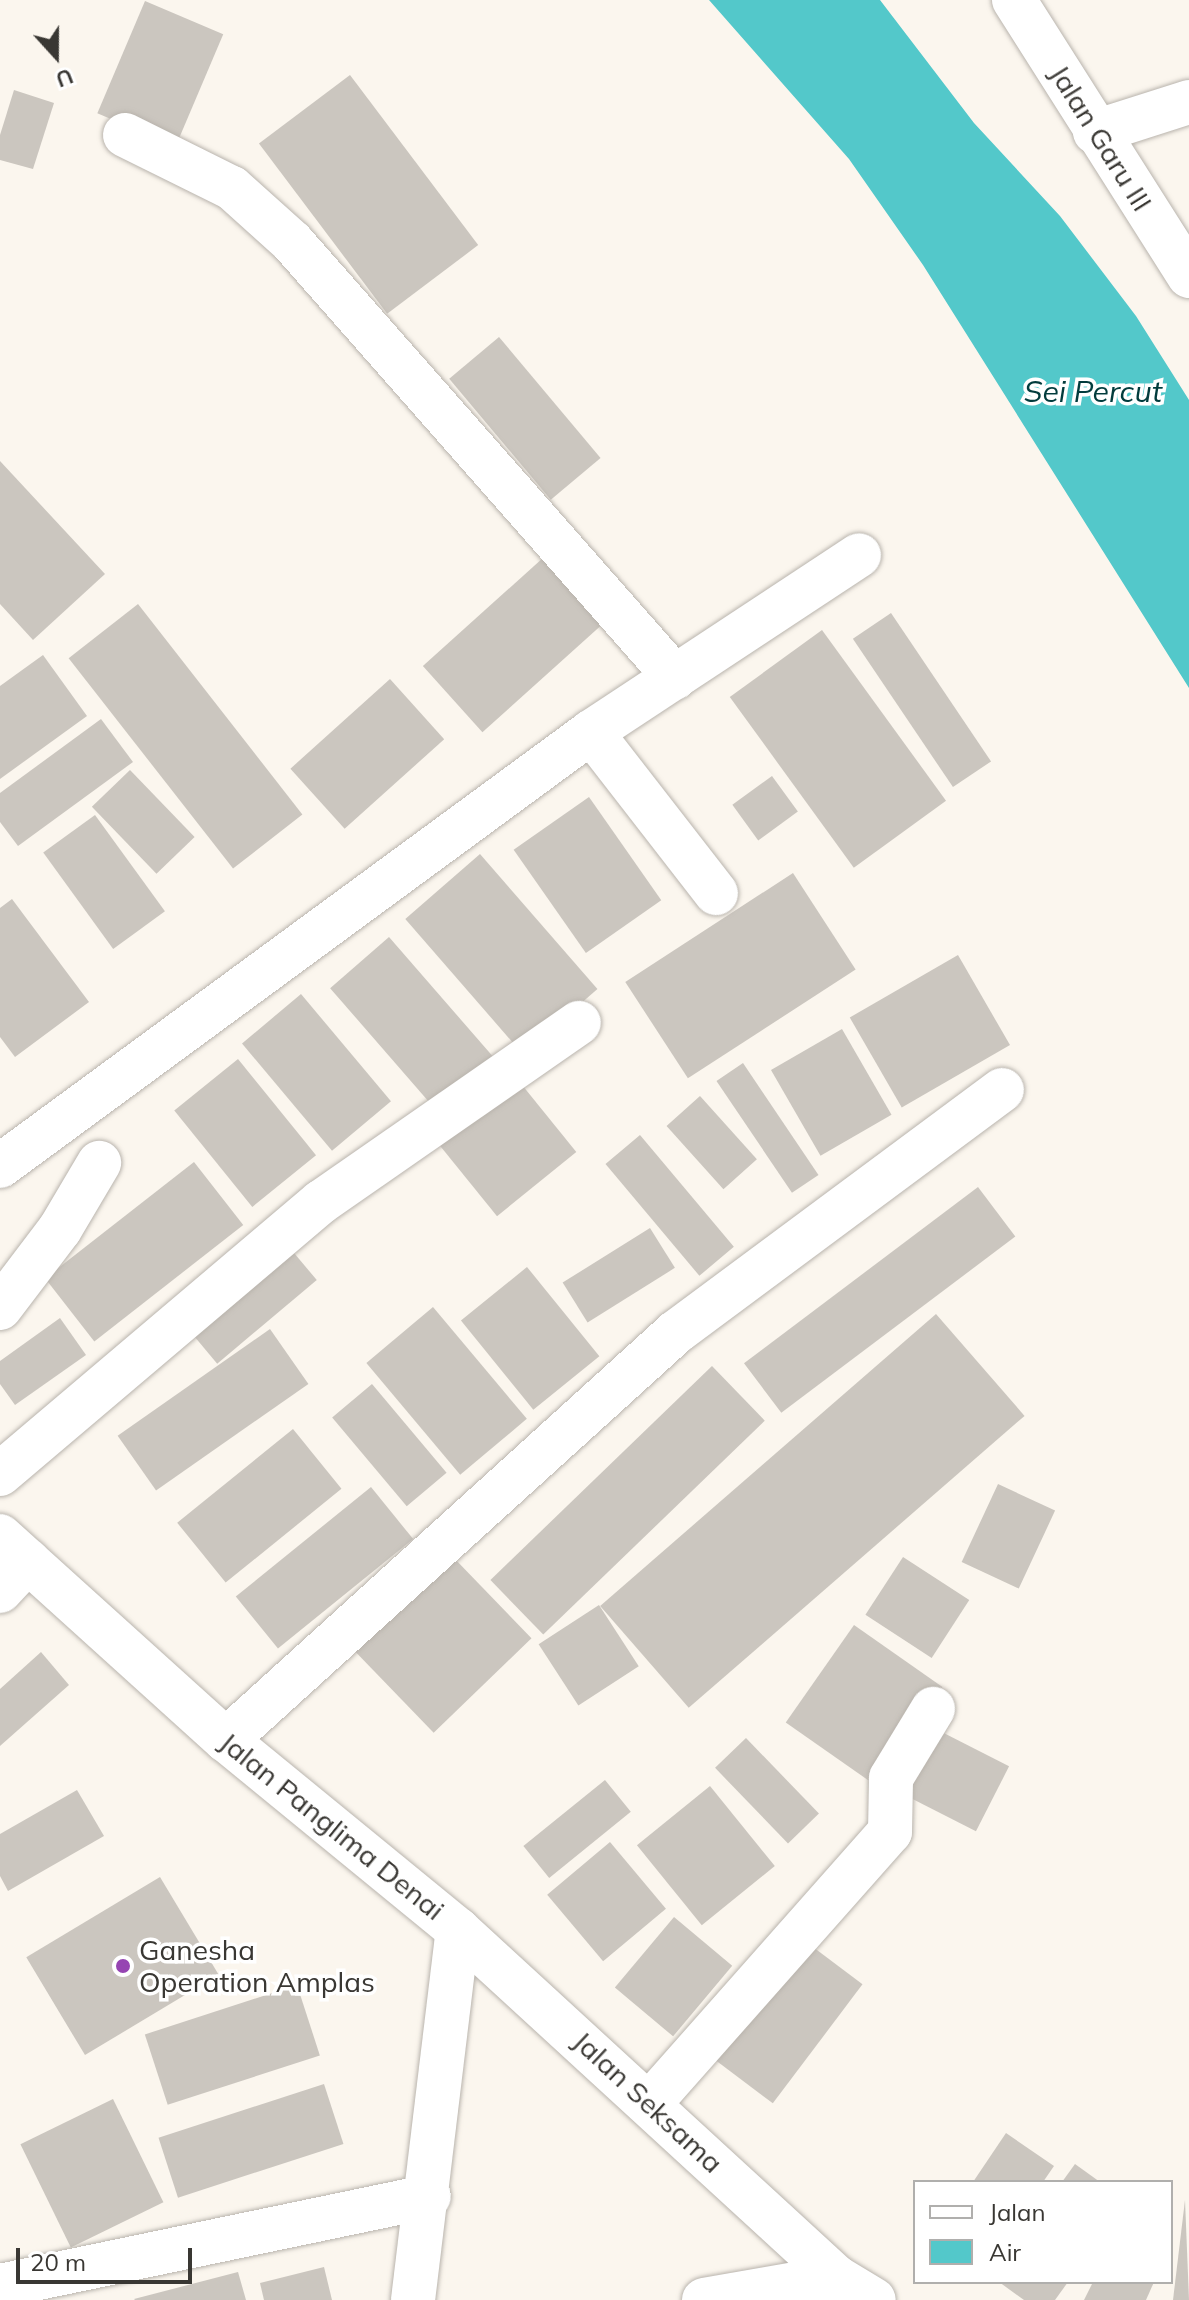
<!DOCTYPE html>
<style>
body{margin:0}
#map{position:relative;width:1189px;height:2300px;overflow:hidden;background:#fbf6ee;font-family:Mulish,sans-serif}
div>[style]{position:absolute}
.water>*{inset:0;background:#53c8ca}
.building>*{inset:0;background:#cbc6bf;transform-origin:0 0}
.roads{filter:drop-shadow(0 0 2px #b9b4ad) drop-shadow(0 0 2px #b9b4ad)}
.minor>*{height:44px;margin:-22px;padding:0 22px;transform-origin:22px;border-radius:22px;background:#fff}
.major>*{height:44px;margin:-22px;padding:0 22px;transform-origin:22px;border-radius:22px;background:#fff}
.dots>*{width:22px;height:22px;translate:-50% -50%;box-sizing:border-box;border:4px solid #fff;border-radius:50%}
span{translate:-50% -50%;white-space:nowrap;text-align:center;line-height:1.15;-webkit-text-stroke:7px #fff;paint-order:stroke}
.street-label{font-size:28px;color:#393733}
.poi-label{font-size:28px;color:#393733}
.left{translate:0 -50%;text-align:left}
.water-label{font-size:30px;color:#023c3d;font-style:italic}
.legend{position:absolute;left:913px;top:2180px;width:260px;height:104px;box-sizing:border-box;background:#fff;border:2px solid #b0afad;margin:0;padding:10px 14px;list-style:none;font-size:24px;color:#393733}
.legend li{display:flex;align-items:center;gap:16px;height:40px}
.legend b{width:40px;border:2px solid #b0afad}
.north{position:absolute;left:16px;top:16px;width:80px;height:80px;-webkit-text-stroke:6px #fff;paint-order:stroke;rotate:159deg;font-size:22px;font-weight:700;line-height:32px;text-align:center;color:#393733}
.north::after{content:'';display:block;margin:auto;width:28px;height:36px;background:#393733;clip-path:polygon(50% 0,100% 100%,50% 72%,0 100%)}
.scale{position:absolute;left:16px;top:2248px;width:176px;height:36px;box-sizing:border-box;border:4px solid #393733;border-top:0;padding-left:10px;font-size:24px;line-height:28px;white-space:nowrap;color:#393733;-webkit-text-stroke:6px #fff;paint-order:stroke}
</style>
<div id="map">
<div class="water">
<div style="clip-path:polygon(709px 0,880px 0,974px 123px,1060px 216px,1136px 316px,1189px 400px,1189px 688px,923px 265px,849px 159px)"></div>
</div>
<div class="building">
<div style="left:145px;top:1px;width:85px;height:122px;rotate:23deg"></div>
<div style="left:350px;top:75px;width:213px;height:114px;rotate:53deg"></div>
<div style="clip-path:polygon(14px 90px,54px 103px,33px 169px,0 160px,0 135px)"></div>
<div style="left:499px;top:337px;width:158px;height:65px;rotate:50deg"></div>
<div style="clip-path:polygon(0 461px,105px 574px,33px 640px,0 604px)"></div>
<div style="left:544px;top:557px;width:89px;height:163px;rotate:48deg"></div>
<div style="left:138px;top:604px;width:267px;height:88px;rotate:52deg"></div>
<div style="left:891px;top:613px;width:179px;height:46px;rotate:56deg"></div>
<div style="left:822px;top:630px;width:211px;height:114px;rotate:54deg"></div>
<div style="clip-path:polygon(43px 655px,87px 716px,0 779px,0 686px)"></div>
<div style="left:390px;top:679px;width:81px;height:134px;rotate:48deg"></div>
<div style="clip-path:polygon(101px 719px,133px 762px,18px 846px,0 822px,0 793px)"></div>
<div style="left:130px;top:770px;width:93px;height:53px;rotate:46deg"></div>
<div style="left:772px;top:776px;width:44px;height:49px;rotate:54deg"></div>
<div style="left:589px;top:797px;width:126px;height:92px;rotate:55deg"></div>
<div style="left:95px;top:815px;width:119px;height:64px;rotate:54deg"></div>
<div style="left:480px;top:854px;width:179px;height:99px;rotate:49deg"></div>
<div style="left:793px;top:873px;width:115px;height:200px;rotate:57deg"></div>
<div style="clip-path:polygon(12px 899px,89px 1002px,15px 1057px,0 1037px,0 908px)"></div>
<div style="left:389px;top:937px;width:160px;height:78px;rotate:49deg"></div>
<div style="left:958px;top:955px;width:104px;height:125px;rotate:60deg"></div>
<div style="left:301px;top:994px;width:140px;height:77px;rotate:50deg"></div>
<div style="left:842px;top:1029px;width:99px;height:82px;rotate:60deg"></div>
<div style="left:238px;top:1059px;width:124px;height:82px;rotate:51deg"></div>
<div style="left:743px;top:1063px;width:135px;height:32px;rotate:56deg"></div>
<div style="left:514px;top:1075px;width:99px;height:102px;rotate:51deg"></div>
<div style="left:700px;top:1096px;width:85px;height:45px;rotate:48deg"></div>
<div style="left:640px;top:1135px;width:146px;height:45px;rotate:50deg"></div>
<div style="left:194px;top:1162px;width:80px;height:189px;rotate:52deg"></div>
<div style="left:978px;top:1187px;width:62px;height:293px;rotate:53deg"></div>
<div style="left:650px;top:1228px;width:47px;height:103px;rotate:58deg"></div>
<div style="left:284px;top:1241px;width:51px;height:130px;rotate:50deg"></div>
<div style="left:527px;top:1267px;width:115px;height:85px;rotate:51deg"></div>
<div style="left:433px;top:1307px;width:146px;height:87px;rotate:50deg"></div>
<div style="left:936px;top:1314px;width:135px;height:445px;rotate:49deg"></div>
<div style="clip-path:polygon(60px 1318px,86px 1355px,15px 1405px,0 1384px,0 1361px)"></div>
<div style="left:270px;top:1329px;width:67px;height:186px;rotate:55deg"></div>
<div style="left:712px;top:1366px;width:76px;height:308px;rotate:46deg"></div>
<div style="left:372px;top:1384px;width:116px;height:52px;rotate:50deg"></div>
<div style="left:293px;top:1429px;width:77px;height:149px;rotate:51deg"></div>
<div style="left:998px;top:1484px;width:63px;height:86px;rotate:25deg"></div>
<div style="left:371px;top:1487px;width:67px;height:174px;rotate:51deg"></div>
<div style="left:453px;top:1557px;width:113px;height:136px;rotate:46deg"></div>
<div style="left:903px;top:1557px;width:79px;height:69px;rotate:33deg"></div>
<div style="left:599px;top:1605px;width:73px;height:72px;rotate:57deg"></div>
<div style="left:854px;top:1625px;width:108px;height:119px;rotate:35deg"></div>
<div style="clip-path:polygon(41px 1652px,69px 1685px,0 1746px,0 1689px)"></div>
<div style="left:928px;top:1725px;width:91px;height:73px;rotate:27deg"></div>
<div style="left:746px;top:1738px;width:105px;height:43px;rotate:46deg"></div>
<div style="left:605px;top:1780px;width:41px;height:105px;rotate:51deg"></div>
<div style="left:710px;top:1786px;width:103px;height:94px;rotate:51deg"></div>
<div style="clip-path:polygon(77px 1790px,104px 1836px,8px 1891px,0 1876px,0 1834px)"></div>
<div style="left:610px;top:1842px;width:87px;height:82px;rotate:50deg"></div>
<div style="left:160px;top:1877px;width:114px;height:156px;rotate:59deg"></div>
<div style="left:674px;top:1917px;width:76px;height:92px;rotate:40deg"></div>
<div style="left:797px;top:1935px;width:82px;height:149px;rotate:37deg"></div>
<div style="left:297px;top:1985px;width:74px;height:160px;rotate:72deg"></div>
<div style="left:324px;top:2084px;width:63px;height:174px;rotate:72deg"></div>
<div style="left:113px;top:2099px;width:115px;height:103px;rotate:64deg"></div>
<div style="clip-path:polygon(1006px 2133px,1054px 2166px,1043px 2182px,973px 2182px)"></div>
<div style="clip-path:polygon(1075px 2164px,1100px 2182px,1062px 2182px)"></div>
<div style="clip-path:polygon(1185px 2200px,1189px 2300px,1173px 2300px)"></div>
<div style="clip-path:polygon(324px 2267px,332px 2300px,264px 2300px,260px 2283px)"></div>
<div style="clip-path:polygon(238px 2272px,246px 2300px,135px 2300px,134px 2299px)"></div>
<div style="clip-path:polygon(999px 2282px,1068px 2282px,1055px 2300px,1024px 2300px)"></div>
<div style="clip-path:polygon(1093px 2282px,1154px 2282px,1146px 2300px,1084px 2300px)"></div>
</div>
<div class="roads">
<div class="minor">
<div style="left:1014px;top:0;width:327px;rotate:57.6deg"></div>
<div style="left:1095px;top:132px;width:99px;rotate:-17.7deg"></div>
<div style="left:125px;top:135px;width:119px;rotate:26.4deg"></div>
<div style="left:232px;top:188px;width:81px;rotate:42deg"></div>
<div style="left:292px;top:242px;width:580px;rotate:48.64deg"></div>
<div style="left:591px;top:732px;width:204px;rotate:52.2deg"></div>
<div style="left:0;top:1166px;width:733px;rotate:-36.29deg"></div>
<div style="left:591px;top:732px;width:321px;rotate:-33.4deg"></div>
<div style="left:0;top:1308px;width:99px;rotate:-52.8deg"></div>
<div style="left:60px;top:1229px;width:77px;rotate:-59.4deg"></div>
<div style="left:0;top:1474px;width:421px;rotate:-40.3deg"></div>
<div style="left:321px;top:1202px;width:314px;rotate:-34.8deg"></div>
<div style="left:0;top:1591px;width:41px;rotate:-47deg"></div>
<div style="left:226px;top:1740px;width:607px;rotate:-42.2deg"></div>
<div style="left:676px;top:1332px;width:406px;rotate:-36.6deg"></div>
<div style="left:650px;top:2103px;width:362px;rotate:-48.5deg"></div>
<div style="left:890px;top:1832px;width:54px;rotate:-88.9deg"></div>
<div style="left:891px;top:1778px;width:81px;rotate:-58.7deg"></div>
<div style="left:0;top:2286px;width:438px;rotate:-11.8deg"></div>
</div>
<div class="major">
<div style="left:0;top:1536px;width:304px;rotate:42.1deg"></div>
<div style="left:226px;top:1740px;width:300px;rotate:39.3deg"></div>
<div style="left:458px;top:1930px;width:513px;rotate:42.55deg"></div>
<div style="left:836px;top:2277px;width:44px;rotate:31.2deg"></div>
<div style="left:413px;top:2300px;width:373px;rotate:-83.1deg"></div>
<div style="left:704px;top:2300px;width:134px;rotate:-9.9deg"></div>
</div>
</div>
<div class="dots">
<div style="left:123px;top:1966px;background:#9644b2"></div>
</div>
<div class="street-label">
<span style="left:1101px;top:138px;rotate:58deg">Jalan Garu III</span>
<span style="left:332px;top:1826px;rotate:39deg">Jalan Panglima Denai</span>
<span style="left:648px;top:2102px;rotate:43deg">Jalan Seksama</span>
</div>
<div class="poi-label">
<span class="left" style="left:139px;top:1966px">Ganesha<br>Operation Amplas</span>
</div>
<div class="water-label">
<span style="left:1093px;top:391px">Sei Percut</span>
</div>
<ul class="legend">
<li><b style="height:10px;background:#fff"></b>Jalan</li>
<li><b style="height:22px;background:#53c8ca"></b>Air</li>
</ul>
<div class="north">U</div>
<div class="scale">20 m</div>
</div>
